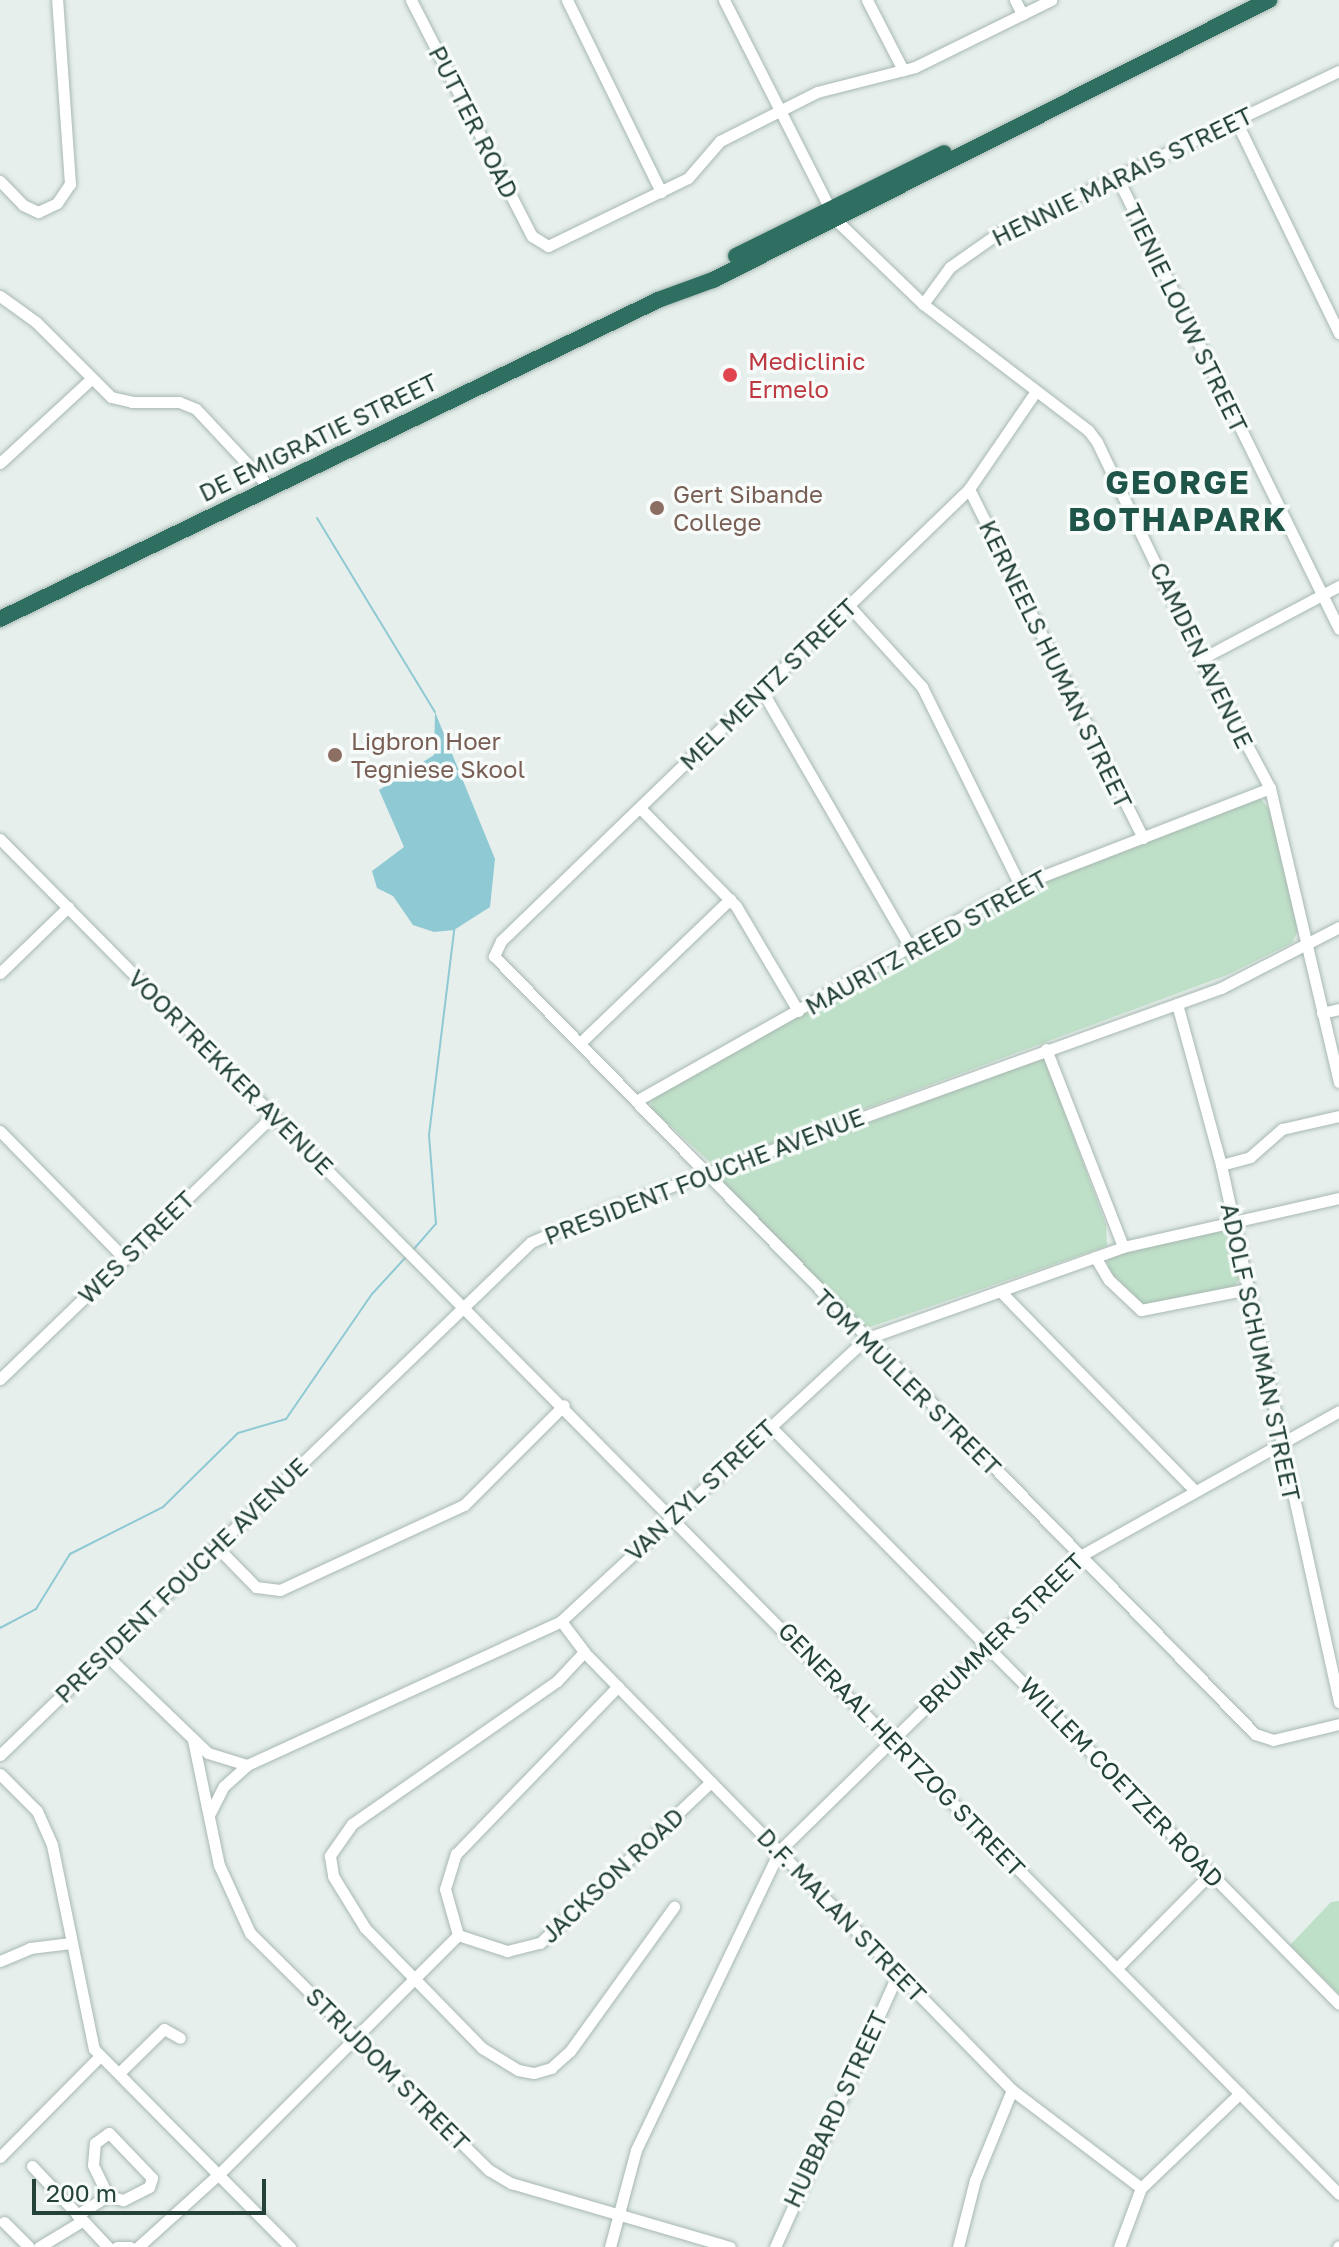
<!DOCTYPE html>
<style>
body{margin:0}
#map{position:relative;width:1339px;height:2247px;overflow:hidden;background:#e6efeb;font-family:"Golos Text",sans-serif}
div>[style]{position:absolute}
.green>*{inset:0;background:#bfe0c8}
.water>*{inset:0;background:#8ec9d4}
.stream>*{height:2px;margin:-1px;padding:0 1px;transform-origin:1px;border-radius:1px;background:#8ec9d4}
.roads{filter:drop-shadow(0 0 2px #a8b8b2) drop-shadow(0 0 2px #a8b8b2)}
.minor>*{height:11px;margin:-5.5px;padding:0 5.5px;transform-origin:5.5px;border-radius:5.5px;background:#fff}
.highway>*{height:16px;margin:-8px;padding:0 8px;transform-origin:8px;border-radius:8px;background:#2f6f62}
.dots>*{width:22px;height:22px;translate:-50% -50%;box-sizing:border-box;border:4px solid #f7fbf9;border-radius:50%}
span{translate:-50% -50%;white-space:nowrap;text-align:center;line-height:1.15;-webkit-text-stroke:7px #f7fbf9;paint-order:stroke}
.street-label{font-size:24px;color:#24423a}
.health-label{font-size:24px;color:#be3a42}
.left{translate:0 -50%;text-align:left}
.education-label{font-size:24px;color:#785e54}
.district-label{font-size:32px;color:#1f5548;font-weight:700;letter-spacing:2px}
.scale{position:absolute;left:32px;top:2179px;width:234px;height:36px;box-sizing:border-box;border:4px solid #24423a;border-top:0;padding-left:10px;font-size:24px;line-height:28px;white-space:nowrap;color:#24423a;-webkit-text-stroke:6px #f7fbf9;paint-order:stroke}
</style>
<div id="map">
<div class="green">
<div style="clip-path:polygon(1259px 797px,1271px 811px,1298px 931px,1292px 943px,1227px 975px,713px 1165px,651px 1108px,652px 1098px,1019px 890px)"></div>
<div style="clip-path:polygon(1044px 1057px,1106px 1225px,1107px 1246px,870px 1327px,859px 1323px,719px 1179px)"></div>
<div style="clip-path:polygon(1222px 1229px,1231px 1234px,1240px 1277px,1235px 1287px,1145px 1306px,1108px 1270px,1108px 1257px,1126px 1250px)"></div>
<div style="clip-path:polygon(1339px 1901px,1339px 1994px,1290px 1945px,1331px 1902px)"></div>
</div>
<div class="water">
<div style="clip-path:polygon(435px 712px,495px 859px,490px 907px,454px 930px,434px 932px,413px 925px,393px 896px,377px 888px,372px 871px,404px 847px,379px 790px,434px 755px)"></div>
</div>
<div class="stream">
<div style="left:317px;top:518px;width:227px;rotate:58.7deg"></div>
<div style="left:413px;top:1250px;width:35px;rotate:-49deg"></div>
<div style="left:436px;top:1224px;width:89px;rotate:-94.5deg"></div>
<div style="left:429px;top:1135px;width:207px;rotate:-83deg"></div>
<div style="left:0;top:1628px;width:41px;rotate:-27.8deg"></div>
<div style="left:36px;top:1609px;width:65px;rotate:-58.3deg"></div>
<div style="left:70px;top:1554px;width:104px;rotate:-26.8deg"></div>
<div style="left:163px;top:1507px;width:105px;rotate:-44.6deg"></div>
<div style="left:238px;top:1433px;width:50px;rotate:-16.3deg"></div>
<div style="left:286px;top:1419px;width:152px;rotate:-55.5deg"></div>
<div style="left:372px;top:1294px;width:50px;rotate:-47.4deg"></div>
</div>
<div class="roads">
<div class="minor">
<div style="left:411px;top:0;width:265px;rotate:62.9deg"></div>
<div style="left:532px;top:236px;width:19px;rotate:32deg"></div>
<div style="left:548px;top:246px;width:156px;rotate:-25.9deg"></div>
<div style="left:688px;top:178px;width:49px;rotate:-49.1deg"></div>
<div style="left:720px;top:141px;width:109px;rotate:-26.8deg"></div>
<div style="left:817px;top:92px;width:101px;rotate:-14.3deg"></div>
<div style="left:915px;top:67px;width:152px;rotate:-26.2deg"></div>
<div style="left:567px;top:0;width:214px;rotate:63.9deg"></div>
<div style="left:724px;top:0;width:246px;rotate:63.1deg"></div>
<div style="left:835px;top:219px;width:122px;rotate:44deg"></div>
<div style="left:923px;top:304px;width:208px;rotate:37.4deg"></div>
<div style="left:1088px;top:430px;width:15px;rotate:53deg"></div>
<div style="left:1097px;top:442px;width:241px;rotate:64.4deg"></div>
<div style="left:1201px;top:659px;width:146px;rotate:61.9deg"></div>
<div style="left:1270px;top:788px;width:302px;rotate:76.8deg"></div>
<div style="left:867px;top:0;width:79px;rotate:62.8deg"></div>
<div style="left:1015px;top:0;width:16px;rotate:63deg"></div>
<div style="left:1236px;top:121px;width:236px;rotate:64.1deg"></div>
<div style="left:1118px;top:179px;width:501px;rotate:63.84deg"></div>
<div style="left:0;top:181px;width:33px;rotate:46deg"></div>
<div style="left:23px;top:205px;width:17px;rotate:25deg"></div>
<div style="left:38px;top:212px;width:21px;rotate:-25deg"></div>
<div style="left:57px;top:203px;width:23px;rotate:-56deg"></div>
<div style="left:70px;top:184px;width:184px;rotate:-94deg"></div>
<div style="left:0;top:296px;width:44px;rotate:35.8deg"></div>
<div style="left:36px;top:322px;width:106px;rotate:45deg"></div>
<div style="left:111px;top:397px;width:22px;rotate:13deg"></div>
<div style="left:132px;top:402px;width:47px"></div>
<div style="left:179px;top:402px;width:18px;rotate:22deg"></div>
<div style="left:196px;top:409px;width:107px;rotate:46.9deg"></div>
<div style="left:923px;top:304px;width:46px;rotate:-53.9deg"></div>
<div style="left:950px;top:267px;width:57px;rotate:-35.1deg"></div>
<div style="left:997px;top:234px;width:379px;rotate:-25.5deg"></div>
<div style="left:1036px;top:391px;width:119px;rotate:124.4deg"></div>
<div style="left:969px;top:489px;width:651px;rotate:136deg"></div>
<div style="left:501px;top:941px;width:17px;rotate:115deg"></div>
<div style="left:494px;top:956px;width:1088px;rotate:45.63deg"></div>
<div style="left:1255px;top:1734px;width:19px;rotate:18deg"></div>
<div style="left:1273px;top:1740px;width:68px;rotate:-13.6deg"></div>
<div style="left:0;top:463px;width:122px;rotate:-42.7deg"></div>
<div style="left:969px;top:489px;width:390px;rotate:63.5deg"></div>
<div style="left:850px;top:607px;width:108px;rotate:48deg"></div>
<div style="left:922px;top:687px;width:221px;rotate:63.7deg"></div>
<div style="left:1201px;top:659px;width:156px;rotate:-27.9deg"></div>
<div style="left:761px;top:689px;width:298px;rotate:60deg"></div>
<div style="left:640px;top:808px;width:137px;rotate:45.6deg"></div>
<div style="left:736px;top:906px;width:122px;rotate:59.4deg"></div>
<div style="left:0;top:839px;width:1905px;rotate:45.34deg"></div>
<div style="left:0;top:973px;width:95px;rotate:-44.1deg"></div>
<div style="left:1177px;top:1004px;width:167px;rotate:74.7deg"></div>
<div style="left:1221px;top:1165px;width:550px;rotate:77.61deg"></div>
<div style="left:1322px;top:1013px;width:17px;rotate:-13deg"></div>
<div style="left:580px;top:1043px;width:208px;rotate:-43.8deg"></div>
<div style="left:1046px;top:1049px;width:212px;rotate:68.7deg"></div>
<div style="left:636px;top:1101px;width:441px;rotate:-29.4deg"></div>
<div style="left:1020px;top:885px;width:268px;rotate:-21.2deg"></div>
<div style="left:0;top:1131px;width:177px;rotate:45.7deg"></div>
<div style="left:1221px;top:1165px;width:30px;rotate:-15deg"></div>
<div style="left:1250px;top:1157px;width:43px;rotate:-41.2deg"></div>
<div style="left:1282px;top:1129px;width:58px;rotate:-12.8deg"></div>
<div style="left:1095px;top:1257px;width:27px;rotate:59deg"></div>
<div style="left:1109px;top:1280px;width:44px;rotate:43.2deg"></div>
<div style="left:1141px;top:1310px;width:109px;rotate:-11.1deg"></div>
<div style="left:1000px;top:1291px;width:277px;rotate:45.7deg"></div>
<div style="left:0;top:1379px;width:378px;rotate:-44deg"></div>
<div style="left:769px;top:1425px;width:812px;rotate:45.45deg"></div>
<div style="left:216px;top:1546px;width:57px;rotate:45.7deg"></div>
<div style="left:256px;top:1587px;width:24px;rotate:7deg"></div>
<div style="left:280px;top:1590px;width:203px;rotate:-24.8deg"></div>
<div style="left:464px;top:1505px;width:141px;rotate:-45deg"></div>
<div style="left:561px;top:1621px;width:39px;rotate:53deg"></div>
<div style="left:584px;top:1652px;width:612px;rotate:45.66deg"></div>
<div style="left:1012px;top:2090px;width:162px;rotate:37.2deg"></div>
<div style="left:584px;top:1652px;width:40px;rotate:133deg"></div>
<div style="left:557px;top:1681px;width:250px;rotate:145.1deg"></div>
<div style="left:352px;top:1824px;width:39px;rotate:125deg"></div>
<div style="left:330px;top:1856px;width:20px;rotate:81deg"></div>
<div style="left:333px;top:1876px;width:61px;rotate:58.4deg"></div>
<div style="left:365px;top:1928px;width:168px;rotate:45.7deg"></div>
<div style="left:482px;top:2048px;width:42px;rotate:31.4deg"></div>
<div style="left:518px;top:2070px;width:16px;rotate:11deg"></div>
<div style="left:534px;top:2073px;width:18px;rotate:-16deg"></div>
<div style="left:551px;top:2068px;width:25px;rotate:-42deg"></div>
<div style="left:570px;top:2051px;width:178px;rotate:-54.2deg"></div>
<div style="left:106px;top:1655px;width:141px;rotate:43.9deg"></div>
<div style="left:208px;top:1753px;width:41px;rotate:17.1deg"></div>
<div style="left:247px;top:1765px;width:345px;rotate:-24.6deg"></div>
<div style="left:561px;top:1621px;width:415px;rotate:-42.8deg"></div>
<div style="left:865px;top:1339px;width:274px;rotate:-19.6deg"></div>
<div style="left:1123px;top:1247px;width:221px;rotate:-12.8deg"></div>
<div style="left:193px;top:1740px;width:128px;rotate:78.3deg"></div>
<div style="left:219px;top:1865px;width:75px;rotate:65.5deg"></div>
<div style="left:250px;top:1933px;width:337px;rotate:44.8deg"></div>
<div style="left:489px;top:2170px;width:26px;rotate:31deg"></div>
<div style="left:511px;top:2183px;width:228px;rotate:16.3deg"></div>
<div style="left:0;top:1755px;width:738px;rotate:-44.01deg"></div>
<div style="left:531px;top:1242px;width:84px;rotate:-23.2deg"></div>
<div style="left:608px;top:1209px;width:652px;rotate:-19.83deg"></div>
<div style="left:1221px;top:988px;width:133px;rotate:-27.3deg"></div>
<div style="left:0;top:1774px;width:52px;rotate:45deg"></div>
<div style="left:37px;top:1811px;width:37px;rotate:66deg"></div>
<div style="left:52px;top:1845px;width:208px;rotate:78.4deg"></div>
<div style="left:94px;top:2049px;width:279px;rotate:45.3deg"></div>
<div style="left:210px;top:1813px;width:30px;rotate:-63deg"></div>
<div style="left:224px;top:1786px;width:31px;rotate:-42deg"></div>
<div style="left:458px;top:1935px;width:52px;rotate:18.1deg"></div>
<div style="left:507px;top:1951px;width:34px;rotate:-14deg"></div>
<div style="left:540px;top:1943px;width:235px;rotate:-43.3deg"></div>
<div style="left:458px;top:1935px;width:48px;rotate:-105.8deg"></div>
<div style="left:445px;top:1889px;width:37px;rotate:-73deg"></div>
<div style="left:456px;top:1854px;width:233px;rotate:-46deg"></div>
<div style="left:0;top:1961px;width:33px;rotate:-23deg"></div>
<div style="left:30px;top:1948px;width:41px;rotate:-7deg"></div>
<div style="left:1117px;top:1968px;width:134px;rotate:-45.3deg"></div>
<div style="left:119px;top:2073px;width:63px;rotate:-44.4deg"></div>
<div style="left:164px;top:2029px;width:18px;rotate:29deg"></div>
<div style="left:109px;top:2133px;width:62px;rotate:46.3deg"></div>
<div style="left:152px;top:2178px;width:9px;rotate:108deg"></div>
<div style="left:149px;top:2187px;width:29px;rotate:153deg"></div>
<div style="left:123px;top:2200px;width:16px;rotate:-165deg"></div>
<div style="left:108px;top:2196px;width:34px;rotate:-116deg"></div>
<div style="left:93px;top:2165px;width:22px;rotate:-85deg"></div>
<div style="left:95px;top:2143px;width:17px;rotate:-36deg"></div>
<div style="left:0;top:2157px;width:142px;rotate:-45.3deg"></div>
<div style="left:32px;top:2166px;width:111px;rotate:46.8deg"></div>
<div style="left:77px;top:2215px;width:36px;rotate:-32deg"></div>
<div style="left:4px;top:2222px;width:35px;rotate:45deg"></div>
<div style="left:39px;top:2247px;width:50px;rotate:-31.2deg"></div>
<div style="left:117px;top:2247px;width:13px"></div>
<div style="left:138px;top:2247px;width:110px;rotate:-42.1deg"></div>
<div style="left:220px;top:2173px;width:337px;rotate:-45deg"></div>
<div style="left:610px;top:2247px;width:100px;rotate:-75deg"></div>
<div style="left:636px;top:2150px;width:331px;rotate:-64.4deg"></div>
<div style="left:779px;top:1851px;width:421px;rotate:-44.4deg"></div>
<div style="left:1080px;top:1556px;width:297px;rotate:-29.2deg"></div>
<div style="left:775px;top:2247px;width:300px;rotate:-65.8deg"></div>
<div style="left:958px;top:2247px;width:69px;rotate:-75.8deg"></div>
<div style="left:975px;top:2180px;width:97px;rotate:-67.7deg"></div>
<div style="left:1119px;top:2247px;width:63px;rotate:-69.6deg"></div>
<div style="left:1141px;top:2188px;width:137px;rotate:-43.8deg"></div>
<div style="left:1338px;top:2247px;width:1px;rotate:-45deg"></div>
</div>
<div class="highway">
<div style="left:736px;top:256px;width:232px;rotate:-26.3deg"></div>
<div style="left:0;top:619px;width:731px;rotate:-25.86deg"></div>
<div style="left:658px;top:300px;width:59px;rotate:-20deg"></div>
<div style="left:713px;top:280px;width:623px;rotate:-26.73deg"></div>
</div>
</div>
<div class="dots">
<div style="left:730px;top:375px;background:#e0444e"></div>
<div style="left:657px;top:508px;background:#8d6e63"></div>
<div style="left:335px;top:755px;background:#8d6e63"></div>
</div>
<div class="street-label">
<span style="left:474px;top:122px;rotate:63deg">PUTTER ROAD</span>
<span style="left:1122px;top:176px;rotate:-26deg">HENNIE MARAIS STREET</span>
<span style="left:1186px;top:318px;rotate:64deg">TIENIE LOUW STREET</span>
<span style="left:318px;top:437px;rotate:-26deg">DE EMIGRATIE STREET</span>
<span style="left:1202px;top:655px;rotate:64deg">CAMDEN AVENUE</span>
<span style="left:1056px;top:664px;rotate:64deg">KERNEELS HUMAN STREET</span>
<span style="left:768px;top:684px;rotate:-44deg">MEL MENTZ STREET</span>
<span style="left:926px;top:942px;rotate:-29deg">MAURITZ REED STREET</span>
<span style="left:231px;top:1072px;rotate:45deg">VOORTREKKER AVENUE</span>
<span style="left:704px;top:1176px;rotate:-21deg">PRESIDENT FOUCHE AVENUE</span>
<span style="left:136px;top:1247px;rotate:-44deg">WES STREET</span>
<span style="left:1261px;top:1352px;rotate:78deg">ADOLF SCHUMAN STREET</span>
<span style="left:908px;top:1382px;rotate:45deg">TOM MULLER STREET</span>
<span style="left:700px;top:1490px;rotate:-43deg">VAN ZYL STREET</span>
<span style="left:181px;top:1580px;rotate:-44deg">PRESIDENT FOUCHE AVENUE</span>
<span style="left:1001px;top:1633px;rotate:-44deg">BRUMMER STREET</span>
<span style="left:902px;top:1749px;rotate:46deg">GENERAAL HERTZOG STREET</span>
<span style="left:1122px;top:1782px;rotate:46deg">WILLEM COETZER ROAD</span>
<span style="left:612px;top:1875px;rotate:-43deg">JACKSON ROAD</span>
<span style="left:842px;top:1915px;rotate:46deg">D.F. MALAN STREET</span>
<span style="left:388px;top:2069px;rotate:45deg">STRIJDOM STREET</span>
<span style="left:835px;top:2109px;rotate:-65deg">HUBBARD STREET</span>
</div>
<div class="health-label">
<span class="left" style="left:748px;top:375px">Mediclinic<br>Ermelo</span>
</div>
<div class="education-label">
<span class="left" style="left:673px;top:508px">Gert Sibande<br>College</span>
<span class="left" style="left:351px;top:755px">Ligbron Hoer<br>Tegniese Skool</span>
</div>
<div class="district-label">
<span style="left:1178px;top:501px">GEORGE<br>BOTHAPARK</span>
</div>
<div class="scale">200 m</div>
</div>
